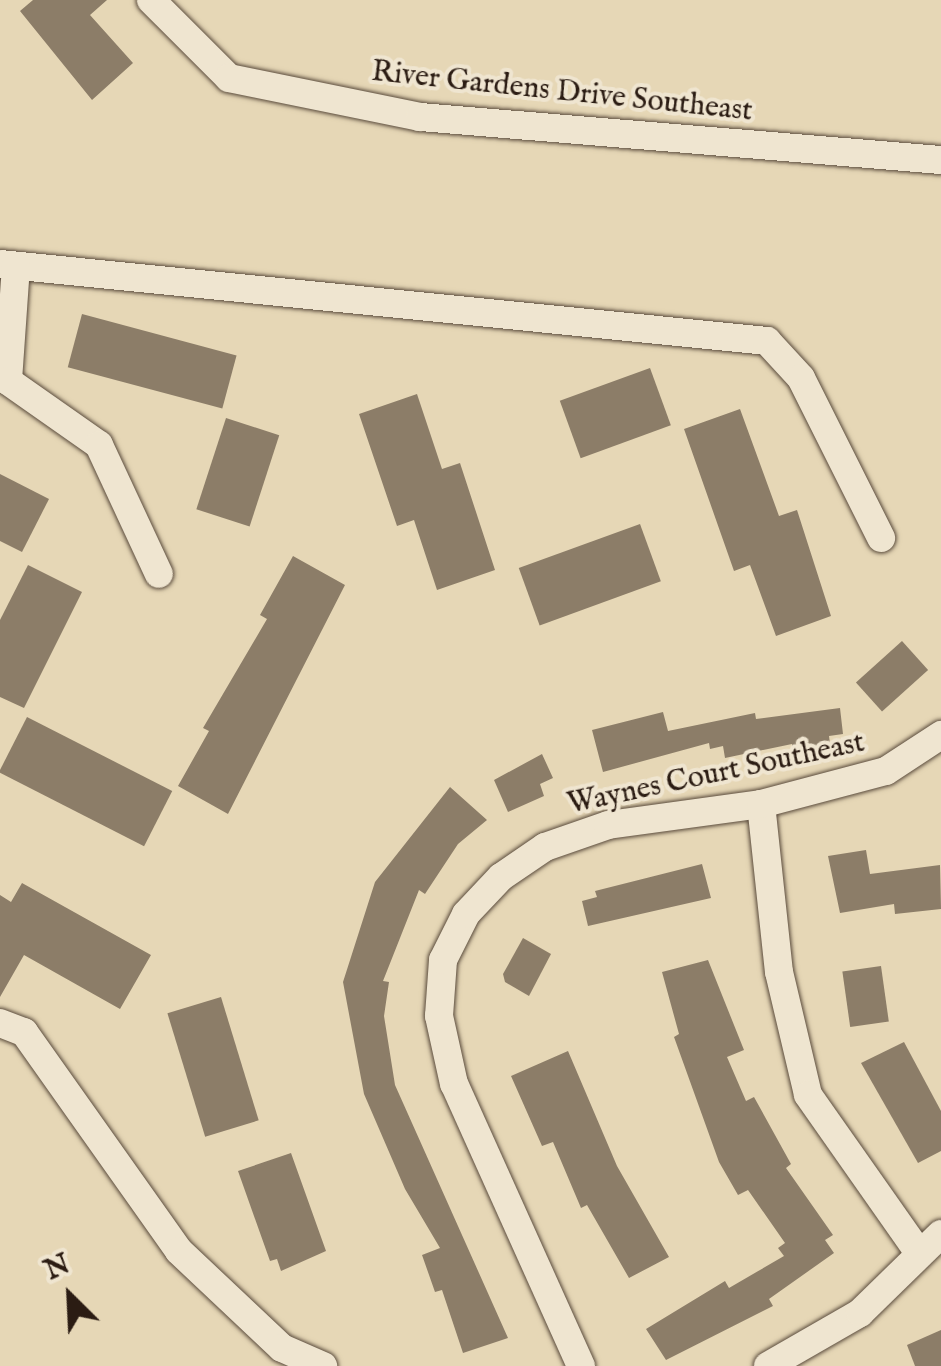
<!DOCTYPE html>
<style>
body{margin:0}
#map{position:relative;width:941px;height:1366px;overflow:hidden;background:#e6d7b6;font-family:"IM FELL English",serif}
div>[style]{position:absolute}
.building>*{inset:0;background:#8c7d68;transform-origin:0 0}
.roads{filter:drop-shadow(0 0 2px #5a4b3c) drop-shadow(0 0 2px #5a4b3c)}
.minor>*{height:28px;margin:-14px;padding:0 14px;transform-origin:14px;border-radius:14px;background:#efe5d0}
span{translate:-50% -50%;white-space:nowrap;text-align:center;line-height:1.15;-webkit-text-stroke:8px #efe5d0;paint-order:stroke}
.street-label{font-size:30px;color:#2b1c13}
.north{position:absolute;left:20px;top:1246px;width:100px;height:100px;-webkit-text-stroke:8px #efe5d0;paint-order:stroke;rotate:336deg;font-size:28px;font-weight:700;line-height:40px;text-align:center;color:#2b1c13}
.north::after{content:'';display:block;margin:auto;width:35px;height:45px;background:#2b1c13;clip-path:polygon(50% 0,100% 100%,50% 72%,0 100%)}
</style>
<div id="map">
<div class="building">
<div style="clip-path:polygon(33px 0,107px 0,90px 15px,133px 63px,92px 100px,20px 11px)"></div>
<div style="left:82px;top:314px;width:160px;height:55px;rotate:15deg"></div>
<div style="left:650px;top:368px;width:61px;height:96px;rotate:70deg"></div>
<div style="clip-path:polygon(417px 394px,442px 469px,460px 463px,495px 570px,437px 590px,414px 520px,397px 526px,359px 414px)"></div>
<div style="clip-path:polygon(740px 409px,779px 516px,797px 510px,831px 616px,776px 636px,750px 565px,734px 571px,684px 429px)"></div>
<div style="left:226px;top:418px;width:56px;height:96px;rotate:18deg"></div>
<div style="clip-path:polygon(0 474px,49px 499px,22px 552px,0 541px)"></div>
<div style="left:640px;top:524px;width:61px;height:129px;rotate:70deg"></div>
<div style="clip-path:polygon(293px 556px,345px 585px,228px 814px,178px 786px,209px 731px,203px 728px,267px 619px,260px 615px)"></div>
<div style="clip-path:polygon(28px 565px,82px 592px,24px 708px,0 697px,0 620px)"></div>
<div style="left:902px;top:641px;width:39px;height:62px;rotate:48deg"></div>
<div style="clip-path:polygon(840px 708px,843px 734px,829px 736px,830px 744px,792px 749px,792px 744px,725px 758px,723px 746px,710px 749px,709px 743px,603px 772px,592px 730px,663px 712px,668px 731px,755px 713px,756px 719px)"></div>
<div style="left:27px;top:717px;width:163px;height:62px;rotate:27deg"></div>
<div style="clip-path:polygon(542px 754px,553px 778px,540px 784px,544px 796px,508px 812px,494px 780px)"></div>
<div style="clip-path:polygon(450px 787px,487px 820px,458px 844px,425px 894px,419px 890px,383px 981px,389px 982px,384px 1016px,395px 1085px,508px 1338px,463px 1353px,442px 1290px,435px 1292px,422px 1255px,440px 1248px,405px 1189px,364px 1094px,343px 982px,375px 882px)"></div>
<div style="clip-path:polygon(866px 850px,870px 874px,940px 865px,941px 909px,895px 914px,894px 904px,840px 913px,828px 856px)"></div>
<div style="clip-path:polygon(702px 864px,711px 898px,588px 926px,582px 901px,597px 897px,595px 891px)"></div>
<div style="clip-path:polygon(22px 883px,151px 955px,120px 1009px,24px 955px,0 997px,0 895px,11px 902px)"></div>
<div style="clip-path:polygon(523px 938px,551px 954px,529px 996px,505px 982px,503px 974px)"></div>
<div style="clip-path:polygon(708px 960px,744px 1050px,727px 1057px,746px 1101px,754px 1097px,791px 1164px,786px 1168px,833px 1235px,825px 1240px,834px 1253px,769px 1299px,773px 1306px,666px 1360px,646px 1329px,725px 1281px,729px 1288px,784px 1256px,778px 1248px,785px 1243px,748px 1190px,738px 1195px,719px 1162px,674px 1037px,679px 1034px,662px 972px)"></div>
<div style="left:881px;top:966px;width:56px;height:39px;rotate:82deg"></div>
<div style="left:221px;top:997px;width:129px;height:56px;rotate:73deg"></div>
<div style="clip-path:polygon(904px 1042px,941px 1111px,941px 1151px,918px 1163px,861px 1063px)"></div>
<div style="clip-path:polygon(568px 1051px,617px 1166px,669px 1257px,629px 1278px,587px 1205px,581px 1208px,553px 1142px,542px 1146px,511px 1076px)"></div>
<div style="clip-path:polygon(291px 1153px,326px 1251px,281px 1271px,277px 1259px,270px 1261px,238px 1171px)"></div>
<div style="clip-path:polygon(941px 1330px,941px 1366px,915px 1366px,907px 1345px)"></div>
</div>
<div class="roads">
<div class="minor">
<div style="left:151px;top:0;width:110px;rotate:45deg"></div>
<div style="left:229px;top:78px;width:195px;rotate:11.5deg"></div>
<div style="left:420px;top:117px;width:523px;rotate:4.72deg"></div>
<div style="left:0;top:264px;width:771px;rotate:5.73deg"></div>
<div style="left:767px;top:341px;width:50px;rotate:47.4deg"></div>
<div style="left:801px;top:378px;width:179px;rotate:63.4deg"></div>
<div style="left:16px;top:266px;width:115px;rotate:94deg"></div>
<div style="left:8px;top:381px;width:111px;rotate:35.1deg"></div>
<div style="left:99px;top:445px;width:142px;rotate:65.1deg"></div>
<div style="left:761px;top:804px;width:169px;rotate:83.9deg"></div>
<div style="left:779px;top:972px;width:126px;rotate:76.7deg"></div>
<div style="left:808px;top:1095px;width:193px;rotate:54.9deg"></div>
<div style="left:0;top:1023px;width:26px;rotate:21deg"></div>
<div style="left:24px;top:1032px;width:268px;rotate:54.7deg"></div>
<div style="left:179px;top:1251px;width:141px;rotate:43.3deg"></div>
<div style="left:282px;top:1348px;width:45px;rotate:23.7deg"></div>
<div style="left:581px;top:1366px;width:309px;rotate:-114.2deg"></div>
<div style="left:454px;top:1084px;width:70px;rotate:-102.4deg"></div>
<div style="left:439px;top:1016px;width:56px;rotate:-85.9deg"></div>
<div style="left:443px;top:960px;width:51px;rotate:-63.4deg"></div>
<div style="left:466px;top:914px;width:51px;rotate:-46.6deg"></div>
<div style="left:501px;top:877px;width:53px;rotate:-34.3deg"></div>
<div style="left:545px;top:847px;width:67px;rotate:-19.2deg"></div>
<div style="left:608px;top:825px;width:154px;rotate:-7.8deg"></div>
<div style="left:761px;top:804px;width:129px;rotate:-14.8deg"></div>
<div style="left:886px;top:771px;width:66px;rotate:-33.2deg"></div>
<div style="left:768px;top:1366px;width:106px;rotate:-29.9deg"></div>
<div style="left:860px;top:1313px;width:113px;rotate:-44.3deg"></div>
</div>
</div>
<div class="street-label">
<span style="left:562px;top:92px;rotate:6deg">River Gardens Drive Southeast</span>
<span style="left:716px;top:774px;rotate:-12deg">Waynes Court Southeast</span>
</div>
<div class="north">N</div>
</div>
